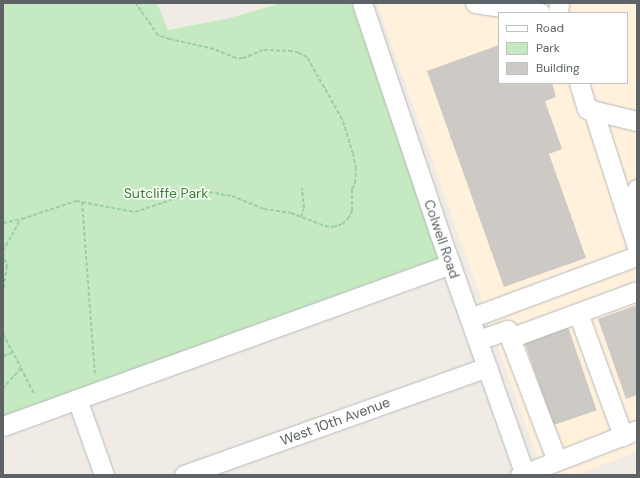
<!DOCTYPE html>
<style>
body{margin:0}
#map{position:relative;width:640px;height:478px;overflow:hidden;background:#f0ece5;font-family:"DM Sans",sans-serif}
div>[style]{position:absolute}
.commercial>*{inset:0;background:#fff1db}
.green>*{inset:0;background:#c5e9c0}
.building>*{inset:0;background:#cdc9c4;transform-origin:0 0}
.path>*{height:2px;margin-top:-1px;transform-origin:0;background:repeating-linear-gradient(90deg,#9bd0a2 0 4px,transparent 0 6px)}
.roads{filter:drop-shadow(0 0 1px #b5b9bc) drop-shadow(0 0 1px #b5b9bc)}
.minor>*{height:19px;margin:-9.5px;padding:0 9.5px;transform-origin:9.5px;border-radius:9.5px;background:#fff}
span{translate:-50% -50%;white-space:nowrap;text-align:center;line-height:1.15;-webkit-text-stroke:3px #fff;paint-order:stroke}
.park-label{font-size:14px;color:#36832e}
.street-label{font-size:14px;color:#5c6266}
.frame{position:absolute;inset:0;border:4px solid #5c6266;pointer-events:none}
.legend{position:absolute;left:498px;top:12px;width:130px;height:72px;box-sizing:border-box;background:#fff;border:1px solid #bec0c2;margin:0;padding:5px 7px;list-style:none;font-size:12px;color:#5c6266}
.legend li{display:flex;align-items:center;gap:8px;height:20px}
.legend b{width:20px;border:1px solid #bec0c2}
</style>
<div id="map">
<div class="commercial">
<div style="clip-path:polygon(evenodd,377px 3px,637px 3px,637px 452px,576px 475px,543px 475px,377px 3px,499px 13px,627px 13px,627px 83px,499px 83px,499px 13px)"></div>
</div>
<div class="green">
<div style="clip-path:polygon(3px 3px,157px 3px,168px 30px,226px 19px,282px 3px,352px 3px,451px 264px,3px 424px)"></div>
</div>
<div class="building">
<div style="clip-path:polygon(499px 45px,499px 83px,552px 83px,556px 97px,545px 101px,562px 149px,549px 154px,586px 258px,504px 287px,427px 71px)"></div>
<div style="clip-path:polygon(637px 305px,637px 395px,626px 399px,598px 319px)"></div>
<div style="left:568px;top:327px;width:88px;height:46px;rotate:71deg"></div>
</div>
<div class="path">
<div style="left:82px;top:202px;width:174px;rotate:85.7deg"></div>
<div style="left:301px;top:217px;width:9px;rotate:-72deg"></div>
<div style="left:304px;top:208px;width:20px;rotate:-96deg"></div>
<div style="left:3px;top:223px;width:19px;rotate:-12deg"></div>
<div style="left:22px;top:219px;width:57px;rotate:-18.4deg"></div>
<div style="left:76px;top:201px;width:60px;rotate:10.6deg"></div>
<div style="left:135px;top:212px;width:59px;rotate:-18.7deg"></div>
<div style="left:191px;top:193px;width:12px;rotate:-9deg"></div>
<div style="left:203px;top:191px;width:29px;rotate:10deg"></div>
<div style="left:232px;top:196px;width:35px;rotate:22deg"></div>
<div style="left:264px;top:209px;width:27px;rotate:8deg"></div>
<div style="left:291px;top:213px;width:36px;rotate:21deg"></div>
<div style="left:325px;top:226px;width:8px;rotate:7deg"></div>
<div style="left:333px;top:227px;width:9px;rotate:-18deg"></div>
<div style="left:342px;top:224px;width:8px;rotate:-40deg"></div>
<div style="left:348px;top:219px;width:9px;rotate:-63deg"></div>
<div style="left:352px;top:211px;width:22px;rotate:-90deg"></div>
<div style="left:352px;top:189px;width:7px;rotate:-63deg"></div>
<div style="left:355px;top:183px;width:14px;rotate:-86deg"></div>
<div style="left:356px;top:169px;width:15px;rotate:-101deg"></div>
<div style="left:353px;top:154px;width:37px;rotate:-107deg"></div>
<div style="left:342px;top:119px;width:71px;rotate:-119.4deg"></div>
<div style="left:307px;top:57px;width:9px;rotate:-153deg"></div>
<div style="left:299px;top:53px;width:7px;rotate:-164deg"></div>
<div style="left:292px;top:51px;width:29px;rotate:-178deg"></div>
<div style="left:263px;top:50px;width:22px;rotate:158deg"></div>
<div style="left:243px;top:58px;width:7px;rotate:180deg"></div>
<div style="left:236px;top:58px;width:24px;rotate:-158deg"></div>
<div style="left:214px;top:49px;width:45px;rotate:-167.2deg"></div>
<div style="left:170px;top:39px;width:13px;rotate:-162deg"></div>
<div style="left:158px;top:35px;width:39px;rotate:-125deg"></div>
<div style="left:3px;top:251px;width:35px;rotate:-61deg"></div>
<div style="left:3px;top:253px;width:14px;rotate:73deg"></div>
<div style="left:7px;top:266px;width:24px;rotate:99deg"></div>
<div style="left:3px;top:334px;width:38px;rotate:62deg"></div>
<div style="left:21px;top:368px;width:27px;rotate:132deg"></div>
<div style="left:3px;top:356px;width:9px;rotate:-18deg"></div>
<div style="left:21px;top:368px;width:30px;rotate:63deg"></div>
</div>
<div class="roads">
<div class="minor">
<div style="left:362px;top:3px;width:242px;rotate:71.4deg"></div>
<div style="left:439px;top:232px;width:258px;rotate:70.5deg"></div>
<div style="left:475px;top:3px;width:66px;rotate:8.7deg"></div>
<div style="left:558px;top:13px;width:10px;rotate:-84deg"></div>
<div style="left:579px;top:83px;width:27px;rotate:73deg"></div>
<div style="left:587px;top:109px;width:51px;rotate:13.5deg"></div>
<div style="left:593px;top:110px;width:114px;rotate:72.2deg"></div>
<div style="left:637px;top:189px;width:31px;rotate:107deg"></div>
<div style="left:628px;top:219px;width:29px;rotate:72deg"></div>
<div style="left:578px;top:313px;width:131px;rotate:69.9deg"></div>
<div style="left:470px;top:318px;width:178px;rotate:-20.4deg"></div>
<div style="left:510px;top:338px;width:135px;rotate:-20.3deg"></div>
<div style="left:478px;top:340px;width:31px;rotate:-19deg"></div>
<div style="left:507px;top:330px;width:140px;rotate:69.1deg"></div>
<div style="left:557px;top:461px;width:40px;rotate:159deg"></div>
<div style="left:77px;top:399px;width:81px;rotate:70.4deg"></div>
<div style="left:3px;top:426px;width:476px;rotate:-19.9deg"></div>
<div style="left:557px;top:461px;width:86px;rotate:-21.2deg"></div>
<div style="left:184px;top:475px;width:322px;rotate:-19.6deg"></div>
</div>
</div>
<div class="park-label">
<span style="left:166px;top:193px">Sutcliffe Park</span>
</div>
<div class="street-label">
<span style="left:442px;top:239px;rotate:71deg">Colwell Road</span>
<span style="left:335px;top:421px;rotate:-20deg">West 10th Avenue</span>
</div>
<div class="frame"></div>
<ul class="legend">
<li><b style="height:5px;background:#fff"></b>Road</li>
<li><b style="height:11px;background:#c5e9c0"></b>Park</li>
<li><b style="height:11px;background:#cdc9c4"></b>Building</li>
</ul>
</div>
